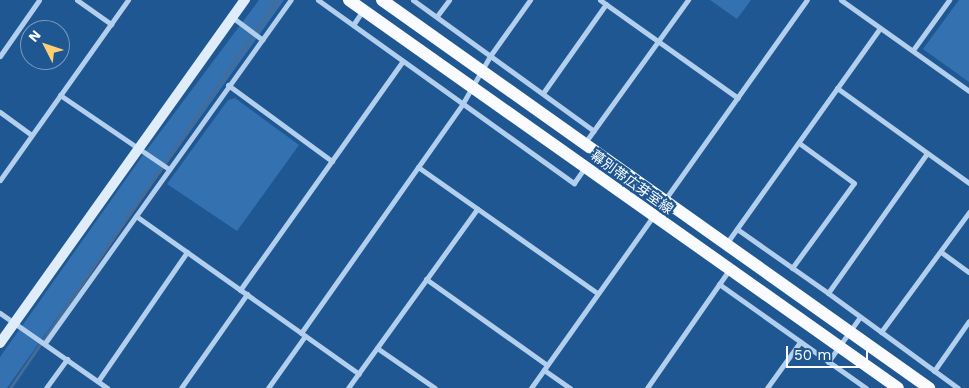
<!DOCTYPE html>
<meta charset="utf-8">
<style>
body{margin:0}
#map{position:relative;width:969px;height:388px;overflow:hidden;background:#1f5793;font-family:"Work Sans","Noto Sans JP",sans-serif}
div>[style]{position:absolute}
.green>*{inset:0;background:#3471b1}
.stream>*{height:3px;margin:-1.5px;padding:0 1.5px;transform-origin:1.5px;border-radius:1.5px;background:#456c97}
.street>*{height:5px;margin:-2.5px;padding:0 2.5px;transform-origin:2.5px;border-radius:2.5px;background:#b2cfee}
.secondary>*{height:10px;margin:-5px;padding:0 5px;transform-origin:5px;border-radius:5px;background:#dfecfa}
.primary>*{height:12px;margin:-6px;padding:0 6px;transform-origin:6px;border-radius:6px;background:#f9fbff}
span{translate:-50% -50%;white-space:nowrap;text-align:center;line-height:1.15;-webkit-text-stroke:4.5px #1f5793;paint-order:stroke}
.street-label{font-size:14px;color:#fff}
.north{position:absolute;left:20px;top:20px;width:50px;height:50px;box-sizing:border-box;background:#1f5793;border:1px solid #799abe;border-radius:50%;rotate:311deg;font-size:14px;font-weight:700;line-height:20px;text-align:center;color:#fff}
.north::after{content:'';display:block;margin:auto;width:18px;height:22px;background:#fccf72;clip-path:polygon(50% 0,100% 100%,50% 72%,0 100%)}
.scale{position:absolute;left:786px;top:346px;width:82px;height:22px;box-sizing:border-box;border:2px solid #fff;border-top:0;padding-left:6px;font-size:15px;line-height:18px;white-space:nowrap;color:#fff;-webkit-text-stroke:4px #1f5793;paint-order:stroke}
</style>
<div id="map">
<div class="green">
<div style="clip-path:polygon(259px 0,284px 0,7px 388px,0 388px,0 357px,143px 155px)"></div>
<div style="clip-path:polygon(710px 0,751px 0,737px 19px)"></div>
<div style="clip-path:polygon(959px 0,969px 0,969px 82px,923px 49px)"></div>
<div style="clip-path:polygon(235px 98px,299px 145px,237px 231px,167px 184px,228px 100px)"></div>
</div>
<div class="stream">
<div style="left:10px;top:388px;width:471px;rotate:-55.5deg"></div>
</div>
<div class="street">
<div style="left:77px;top:0;width:42px;rotate:35.2deg"></div>
<div style="left:318px;top:0;width:315px;rotate:35.6deg"></div>
<div style="left:574px;top:183px;width:19px;rotate:-55deg"></div>
<div style="left:413px;top:0;width:223px;rotate:35.9deg"></div>
<div style="left:600px;top:0;width:169px;rotate:35.4deg"></div>
<div style="left:841px;top:0;width:157px;rotate:35.4deg"></div>
<div style="left:437px;top:16px;width:20px;rotate:-53deg"></div>
<div style="left:232px;top:17px;width:38px;rotate:37deg"></div>
<div style="left:353px;top:25px;width:18px;rotate:-56deg"></div>
<div style="left:913px;top:50px;width:62px;rotate:-54.2deg"></div>
<div style="left:0;top:56px;width:68px;rotate:-55.1deg"></div>
<div style="left:228px;top:85px;width:129px;rotate:36.2deg"></div>
<div style="left:837px;top:88px;width:163px;rotate:35.7deg"></div>
<div style="left:543px;top:93px;width:109px;rotate:-54.7deg"></div>
<div style="left:60px;top:95px;width:132px;rotate:34.2deg"></div>
<div style="left:0;top:112px;width:39px;rotate:36deg"></div>
<div style="left:584px;top:144px;width:178px;rotate:-54.2deg"></div>
<div style="left:418px;top:167px;width:219px;rotate:35.1deg"></div>
<div style="left:0;top:180px;width:221px;rotate:-54.6deg"></div>
<div style="left:136px;top:216px;width:273px;rotate:35.3deg"></div>
<div style="left:737px;top:229px;width:111px;rotate:35.1deg"></div>
<div style="left:828px;top:293px;width:171px;rotate:-54.7deg"></div>
<div style="left:726px;top:244px;width:265px;rotate:-54.5deg"></div>
<div style="left:941px;top:252px;width:34px;rotate:36deg"></div>
<div style="left:792px;top:268px;width:105px;rotate:-53.9deg"></div>
<div style="left:854px;top:183px;width:68px;rotate:-144deg"></div>
<div style="left:426px;top:279px;width:148px;rotate:35.4deg"></div>
<div style="left:719px;top:284px;width:180px;rotate:35.3deg"></div>
<div style="left:240px;top:290px;width:281px;rotate:-54.6deg"></div>
<div style="left:828px;top:293px;width:161px;rotate:36.2deg"></div>
<div style="left:0;top:313px;width:131px;rotate:35deg"></div>
<div style="left:881px;top:332px;width:149px;rotate:-53.7deg"></div>
<div style="left:301px;top:333px;width:281px;rotate:-54.8deg"></div>
<div style="left:463px;top:103px;width:54px;rotate:-60.1deg"></div>
<div style="left:490px;top:56px;width:69px;rotate:-54.5deg"></div>
<div style="left:45px;top:343px;width:422px;rotate:-54.4deg"></div>
<div style="left:377px;top:348px;width:70px;rotate:34.6deg"></div>
<div style="left:828px;top:362px;width:55px;rotate:-54.6deg"></div>
<div style="left:544px;top:370px;width:32px;rotate:35deg"></div>
<div style="left:934px;top:371px;width:61px;rotate:-55deg"></div>
<div style="left:98px;top:381px;width:157px;rotate:-55.4deg"></div>
<div style="left:46px;top:388px;width:36px;rotate:-54deg"></div>
<div style="left:181px;top:388px;width:115px;rotate:-54.9deg"></div>
<div style="left:268px;top:388px;width:64px;rotate:-54.6deg"></div>
<div style="left:348px;top:388px;width:221px;rotate:-54.2deg"></div>
<div style="left:531px;top:388px;width:476px;rotate:-54.6deg"></div>
<div style="left:647px;top:388px;width:144px;rotate:-55.2deg"></div>
<div style="left:767px;top:388px;width:57px;rotate:-54.3deg"></div>
</div>
<div class="secondary">
<div style="left:0;top:343px;width:422px;rotate:-54.5deg"></div>
</div>
<div class="primary">
<div style="left:349px;top:0;width:672px;rotate:35.25deg"></div>
<div style="left:382px;top:0;width:671px;rotate:35.35deg"></div>
</div>
<div class="street-label">
<span style="left:632px;top:182px;rotate:36deg">幕別帯広芽室線</span>
</div>
<div class="north">N</div>
<div class="scale">50 m</div>
</div>
